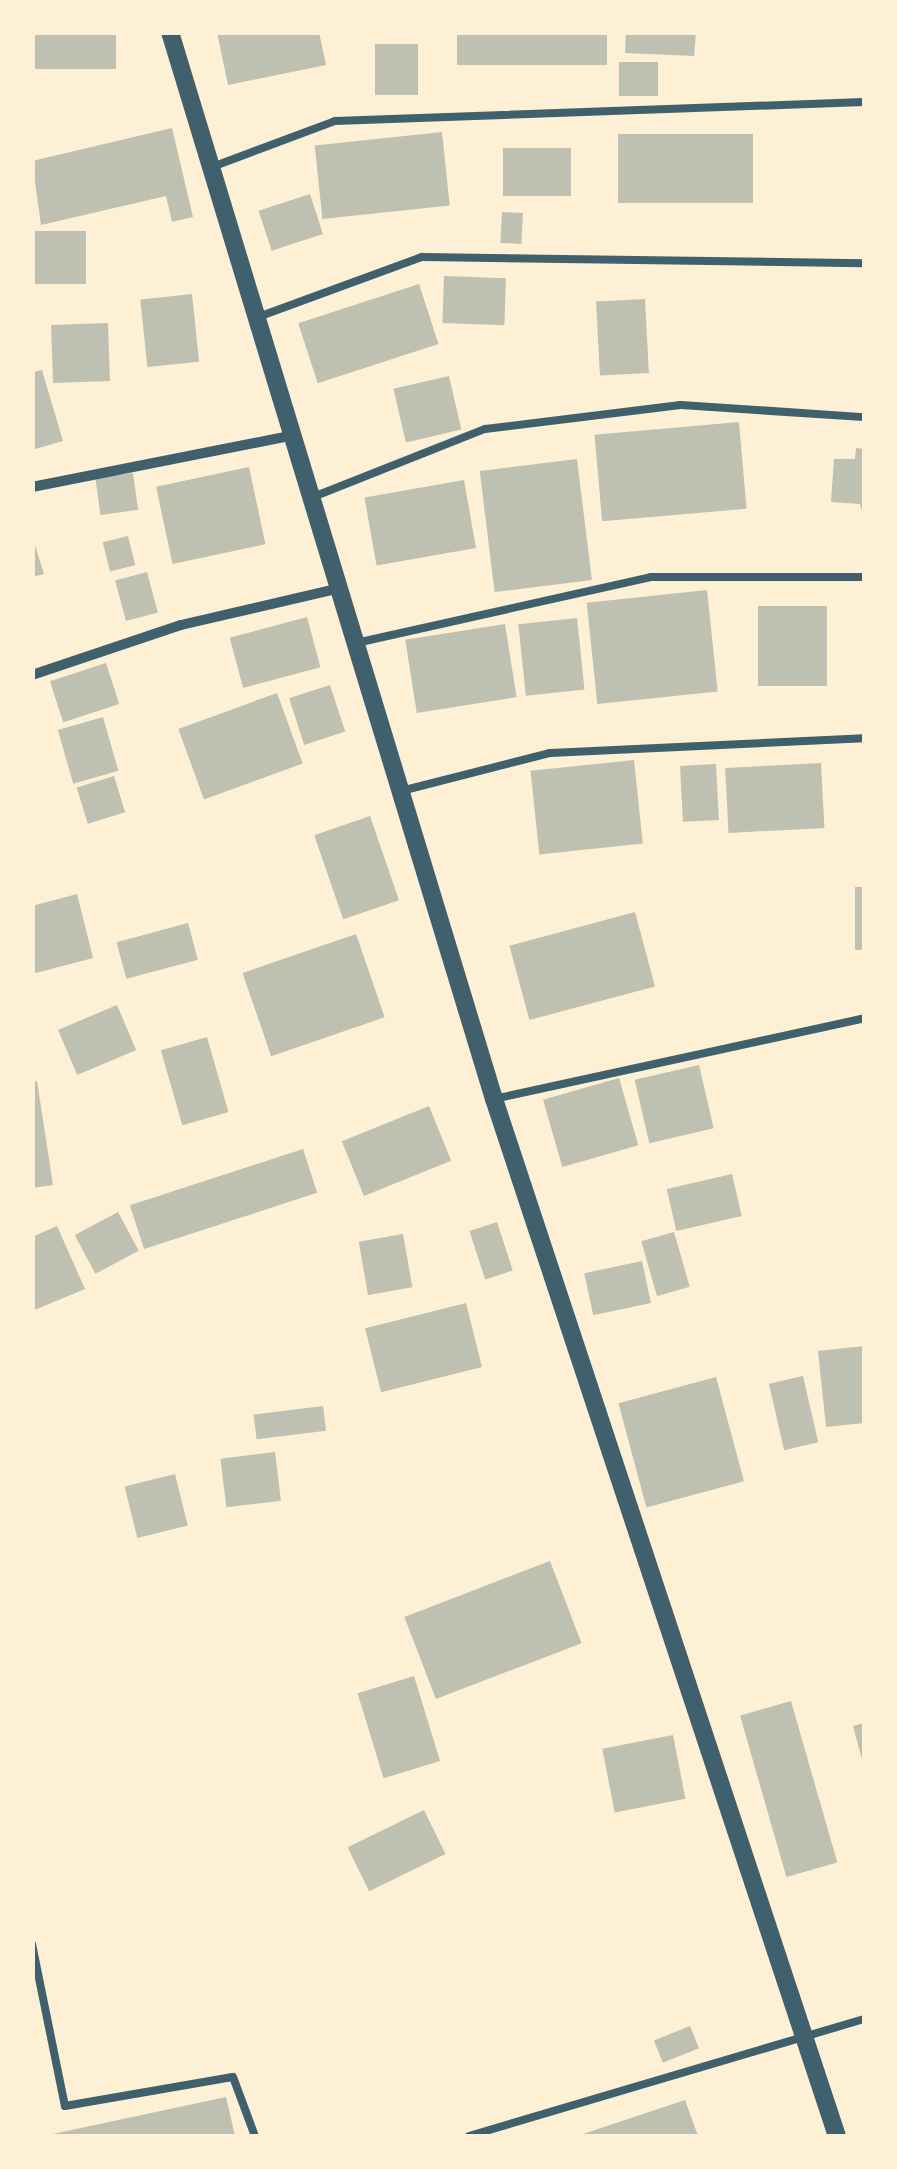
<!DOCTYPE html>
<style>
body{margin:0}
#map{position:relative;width:897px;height:2169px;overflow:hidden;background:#fdf0d5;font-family:"Golos Text",sans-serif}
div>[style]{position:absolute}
.building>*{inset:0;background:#bec0b2;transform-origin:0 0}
.service>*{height:8px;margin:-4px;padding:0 4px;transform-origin:4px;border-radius:4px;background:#3f606c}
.minor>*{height:10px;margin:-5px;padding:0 5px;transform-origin:5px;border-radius:5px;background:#3f606c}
.tertiary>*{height:18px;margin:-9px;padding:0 9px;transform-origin:9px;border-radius:9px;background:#3f606c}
span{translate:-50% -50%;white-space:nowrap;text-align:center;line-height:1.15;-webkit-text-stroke:8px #fdf0d5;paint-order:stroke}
.frame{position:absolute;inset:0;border:35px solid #fdf0d5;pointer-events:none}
</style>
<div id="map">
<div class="building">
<div style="left:32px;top:32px;width:84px;height:37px"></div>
<div style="clip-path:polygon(217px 32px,319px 32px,326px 65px,228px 85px)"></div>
<div style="left:457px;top:32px;width:150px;height:33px"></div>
<div style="clip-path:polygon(626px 32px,696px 32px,694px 56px,625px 53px)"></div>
<div style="left:375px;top:44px;width:43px;height:51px"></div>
<div style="left:619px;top:62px;width:39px;height:34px"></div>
<div style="clip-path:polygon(172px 128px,193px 217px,172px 222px,166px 196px,41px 225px,32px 161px)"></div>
<div style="left:442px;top:132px;width:74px;height:128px;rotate:84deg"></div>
<div style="left:618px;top:134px;width:135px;height:69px"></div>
<div style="left:503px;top:148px;width:68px;height:48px"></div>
<div style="left:310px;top:194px;width:42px;height:54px;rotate:72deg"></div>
<div style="left:502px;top:212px;width:21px;height:31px;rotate:3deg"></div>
<div style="left:32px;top:231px;width:54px;height:53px"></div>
<div style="left:444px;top:276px;width:62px;height:47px;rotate:2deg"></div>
<div style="left:419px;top:284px;width:63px;height:127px;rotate:72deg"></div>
<div style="left:192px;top:294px;width:68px;height:52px;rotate:84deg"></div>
<div style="left:645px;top:299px;width:74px;height:49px;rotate:87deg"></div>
<div style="left:108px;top:323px;width:58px;height:57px;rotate:88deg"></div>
<div style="clip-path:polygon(42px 370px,63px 441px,35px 449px,32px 372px)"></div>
<div style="left:449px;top:376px;width:55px;height:57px;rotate:77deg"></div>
<div style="left:739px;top:422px;width:87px;height:145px;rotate:85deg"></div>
<div style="clip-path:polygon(856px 448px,864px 449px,864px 519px,860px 504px,831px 502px,834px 459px,855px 459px)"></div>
<div style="left:577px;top:459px;width:122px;height:98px;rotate:83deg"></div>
<div style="left:249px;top:467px;width:79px;height:95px;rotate:78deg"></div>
<div style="left:133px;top:473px;width:37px;height:38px;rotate:82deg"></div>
<div style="left:464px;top:480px;width:69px;height:101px;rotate:80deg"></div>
<div style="clip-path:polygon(32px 536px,44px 574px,32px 577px)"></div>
<div style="left:128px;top:536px;width:30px;height:26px;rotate:76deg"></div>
<div style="left:147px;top:572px;width:42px;height:33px;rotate:75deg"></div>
<div style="left:707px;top:590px;width:102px;height:121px;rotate:84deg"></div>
<div style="left:758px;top:606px;width:69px;height:80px"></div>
<div style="left:307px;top:617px;width:52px;height:80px;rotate:75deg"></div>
<div style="left:577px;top:618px;width:72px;height:59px;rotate:84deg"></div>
<div style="left:505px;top:624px;width:74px;height:101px;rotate:81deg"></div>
<div style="left:106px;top:663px;width:43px;height:59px;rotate:72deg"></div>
<div style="left:330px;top:685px;width:49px;height:43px;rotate:72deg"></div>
<div style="left:277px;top:693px;width:75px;height:105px;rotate:70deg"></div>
<div style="left:103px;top:717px;width:56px;height:47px;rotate:74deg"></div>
<div style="left:634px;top:760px;width:84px;height:104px;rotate:84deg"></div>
<div style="left:821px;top:763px;width:65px;height:96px;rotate:87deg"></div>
<div style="left:716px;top:764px;width:56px;height:36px;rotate:87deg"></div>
<div style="left:114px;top:776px;width:38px;height:39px;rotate:73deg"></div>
<div style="left:370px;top:816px;width:89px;height:59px;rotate:71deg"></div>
<div style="left:855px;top:887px;width:9px;height:63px"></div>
<div style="clip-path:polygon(77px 894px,93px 958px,32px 974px,32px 906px)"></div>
<div style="left:635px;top:912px;width:77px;height:130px;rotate:75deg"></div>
<div style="left:188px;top:923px;width:38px;height:74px;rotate:75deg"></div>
<div style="left:356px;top:934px;width:88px;height:120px;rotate:71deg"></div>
<div style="left:117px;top:1005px;width:49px;height:64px;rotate:67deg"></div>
<div style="left:207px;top:1037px;width:78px;height:48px;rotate:74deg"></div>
<div style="left:699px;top:1065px;width:65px;height:66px;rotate:77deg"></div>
<div style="left:619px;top:1078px;width:70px;height:79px;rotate:74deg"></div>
<div style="clip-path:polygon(37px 1081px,53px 1185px,32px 1188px,32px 1082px)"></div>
<div style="left:429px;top:1106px;width:59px;height:94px;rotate:68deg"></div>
<div style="left:303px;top:1149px;width:46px;height:182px;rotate:72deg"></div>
<div style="left:732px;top:1174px;width:43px;height:67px;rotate:77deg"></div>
<div style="left:118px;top:1212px;width:44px;height:49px;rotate:62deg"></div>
<div style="left:497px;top:1222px;width:51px;height:29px;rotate:72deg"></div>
<div style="clip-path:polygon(57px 1226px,85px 1289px,32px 1311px,32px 1237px)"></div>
<div style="left:674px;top:1232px;width:57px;height:34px;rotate:74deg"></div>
<div style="left:403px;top:1234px;width:54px;height:45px;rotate:80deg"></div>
<div style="left:642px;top:1261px;width:43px;height:59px;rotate:78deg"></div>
<div style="left:466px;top:1303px;width:66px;height:104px;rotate:76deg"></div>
<div style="clip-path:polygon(864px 1346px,864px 1423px,826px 1427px,818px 1351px)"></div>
<div style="left:803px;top:1376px;width:68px;height:35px;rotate:77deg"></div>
<div style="left:716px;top:1377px;width:108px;height:101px;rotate:75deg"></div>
<div style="left:323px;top:1406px;width:25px;height:70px;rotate:83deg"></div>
<div style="left:275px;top:1452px;width:49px;height:55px;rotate:83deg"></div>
<div style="left:175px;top:1474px;width:53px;height:52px;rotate:76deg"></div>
<div style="left:550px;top:1561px;width:88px;height:156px;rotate:69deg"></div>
<div style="left:414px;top:1676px;width:89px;height:59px;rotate:73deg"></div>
<div style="left:791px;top:1701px;width:168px;height:53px;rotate:74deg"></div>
<div style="clip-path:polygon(864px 1723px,864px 1763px,863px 1763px,853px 1726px)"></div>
<div style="left:673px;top:1735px;width:65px;height:72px;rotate:79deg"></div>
<div style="left:424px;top:1810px;width:49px;height:85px;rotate:64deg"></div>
<div style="left:690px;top:2026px;width:24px;height:39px;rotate:68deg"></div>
<div style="clip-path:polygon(226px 2097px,235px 2136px,48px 2136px,48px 2135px)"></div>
<div style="clip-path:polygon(685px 2100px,698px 2136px,577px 2136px)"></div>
</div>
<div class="service">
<div style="left:212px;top:167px;width:131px;rotate:-20.5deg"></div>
<div style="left:335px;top:121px;width:529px;rotate:-2.06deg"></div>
<div style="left:258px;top:317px;width:175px;rotate:-20.1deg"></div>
<div style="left:422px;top:257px;width:442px;rotate:0.8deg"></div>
<div style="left:313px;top:497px;width:185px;rotate:-21.6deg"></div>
<div style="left:485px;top:429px;width:197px;rotate:-7deg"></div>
<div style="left:681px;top:405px;width:183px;rotate:3.8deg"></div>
<div style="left:356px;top:643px;width:302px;rotate:-12.6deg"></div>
<div style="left:651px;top:577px;width:213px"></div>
<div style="left:401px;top:791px;width:154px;rotate:-14.3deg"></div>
<div style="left:550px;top:753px;width:314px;rotate:-2.7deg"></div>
<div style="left:494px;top:1099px;width:379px;rotate:-12.3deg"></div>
<div style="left:32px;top:1944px;width:165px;rotate:78.5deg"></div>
<div style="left:65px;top:2106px;width:170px;rotate:-9.8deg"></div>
<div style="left:233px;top:2077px;width:63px;rotate:69.6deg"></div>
<div style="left:469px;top:2136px;width:412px;rotate:-16.5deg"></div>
</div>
<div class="minor">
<div style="left:32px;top:487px;width:267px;rotate:-11.2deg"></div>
<div style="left:32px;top:675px;width:157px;rotate:-18.6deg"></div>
<div style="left:181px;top:625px;width:163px;rotate:-13.1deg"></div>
</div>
<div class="tertiary">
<div style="left:170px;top:32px;width:1115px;rotate:73.11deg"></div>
<div style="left:494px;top:1099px;width:1092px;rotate:71.7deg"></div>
</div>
<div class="frame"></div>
</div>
